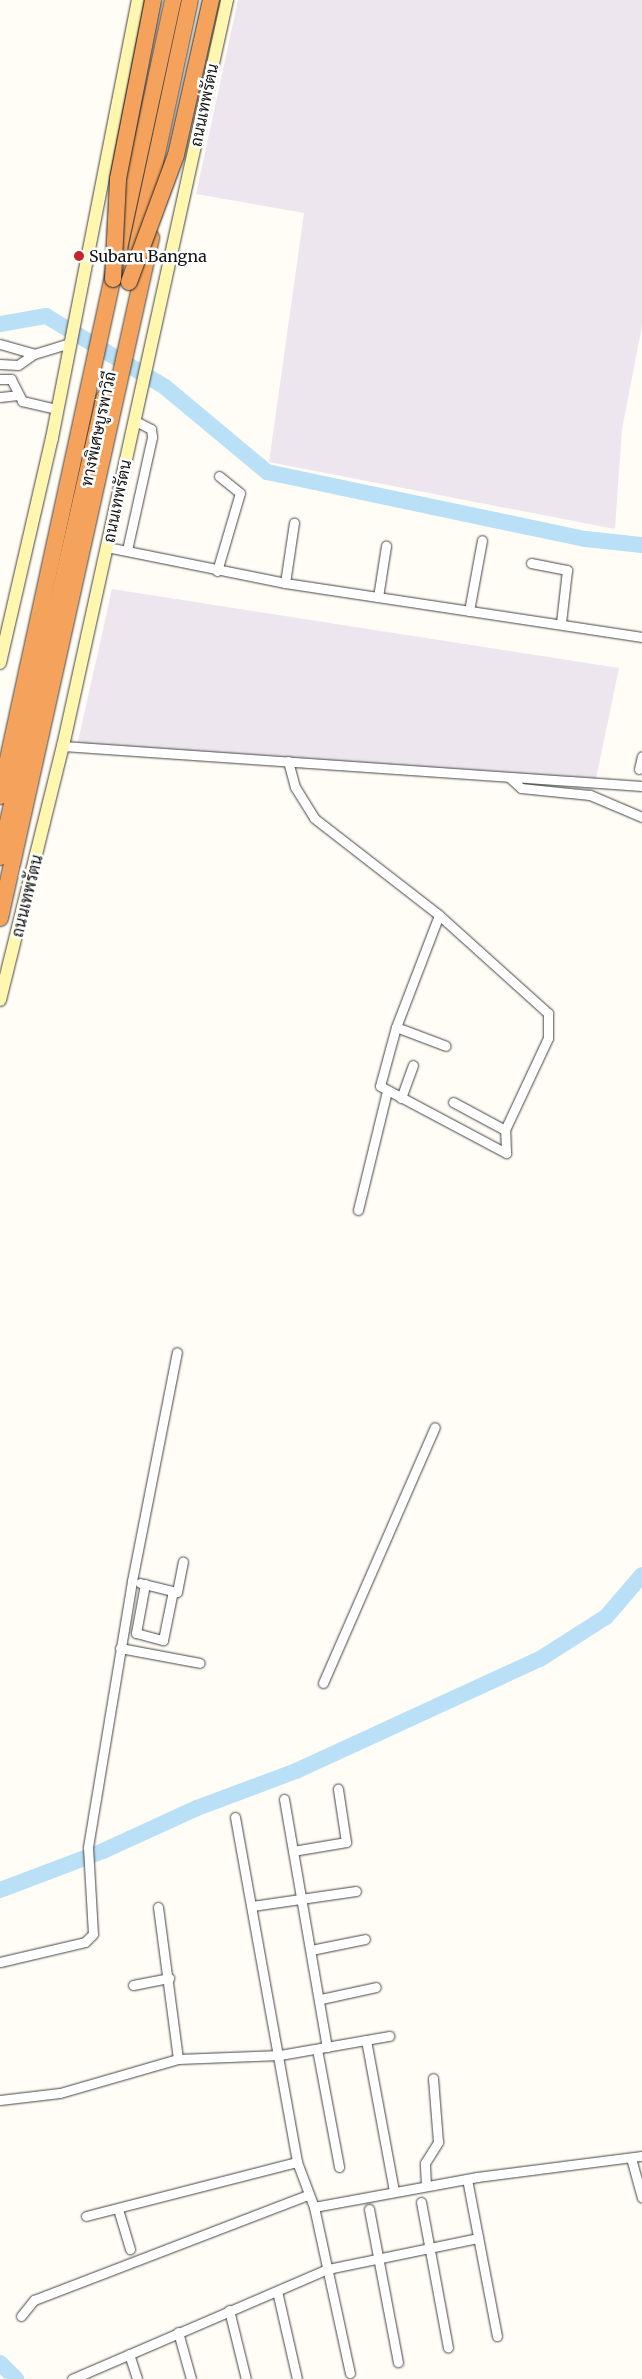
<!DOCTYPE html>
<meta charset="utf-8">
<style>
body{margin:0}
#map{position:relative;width:642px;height:2379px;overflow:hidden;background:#fffdf5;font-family:Merriweather,Sarabun,serif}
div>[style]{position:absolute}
.industrial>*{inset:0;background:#eee6ef}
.river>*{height:16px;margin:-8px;padding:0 8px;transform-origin:8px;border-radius:8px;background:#b9e0f7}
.roads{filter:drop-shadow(0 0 1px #444) drop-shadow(0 0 1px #444)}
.street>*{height:9px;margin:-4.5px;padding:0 4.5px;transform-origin:4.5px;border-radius:4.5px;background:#fff}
.secondary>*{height:12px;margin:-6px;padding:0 6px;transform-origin:6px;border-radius:6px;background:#fff6b0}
.highway>*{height:16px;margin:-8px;padding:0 8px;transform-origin:8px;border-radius:8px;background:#f5a25d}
.bridges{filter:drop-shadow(0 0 1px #222) drop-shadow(0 0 1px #222)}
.highway-bridge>*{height:16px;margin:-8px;padding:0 8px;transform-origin:8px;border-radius:8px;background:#f5a25d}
.dots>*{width:14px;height:14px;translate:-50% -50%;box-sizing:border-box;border:2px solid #fff;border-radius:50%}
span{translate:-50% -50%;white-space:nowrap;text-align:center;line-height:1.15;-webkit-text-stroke:5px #fff;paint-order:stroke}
.street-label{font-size:16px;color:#111}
.poi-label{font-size:16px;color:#111}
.left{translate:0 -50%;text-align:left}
</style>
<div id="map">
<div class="industrial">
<div style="clip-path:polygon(238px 0,642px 0,642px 326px,622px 429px,615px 529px,269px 462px,304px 213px,196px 194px)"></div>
<div style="clip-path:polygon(112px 589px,619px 668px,596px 779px,77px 746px)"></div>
</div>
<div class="river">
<div style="left:0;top:324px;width:47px;rotate:-9.9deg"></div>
<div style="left:46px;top:316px;width:139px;rotate:30.8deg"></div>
<div style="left:165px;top:387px;width:133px;rotate:39.8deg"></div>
<div style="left:267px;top:472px;width:326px;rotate:11.9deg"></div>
<div style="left:586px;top:539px;width:56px;rotate:6.1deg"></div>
<div style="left:0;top:1890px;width:110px;rotate:-20.7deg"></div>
<div style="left:103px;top:1851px;width:103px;rotate:-24.6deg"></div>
<div style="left:197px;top:1808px;width:106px;rotate:-20.5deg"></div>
<div style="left:296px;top:1771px;width:268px;rotate:-24.7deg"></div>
<div style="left:540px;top:1659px;width:78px;rotate:-32.5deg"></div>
<div style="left:606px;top:1617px;width:55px;rotate:-49.4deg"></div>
<div style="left:0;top:2363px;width:23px;rotate:45deg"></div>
</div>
<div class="roads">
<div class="street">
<div style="left:0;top:344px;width:35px;rotate:16deg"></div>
<div style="left:0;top:364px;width:18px;rotate:3deg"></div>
<div style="left:18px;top:365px;width:19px;rotate:-35deg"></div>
<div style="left:34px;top:354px;width:39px;rotate:-17deg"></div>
<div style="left:0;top:379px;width:11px"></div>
<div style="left:11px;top:379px;width:25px;rotate:63deg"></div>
<div style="left:22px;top:401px;width:37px;rotate:13deg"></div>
<div style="left:0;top:397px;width:18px;rotate:-6deg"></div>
<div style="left:107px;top:547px;width:182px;rotate:11.4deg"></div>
<div style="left:285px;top:583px;width:361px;rotate:8.6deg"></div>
<div style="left:127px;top:550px;width:116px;rotate:-77.5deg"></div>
<div style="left:152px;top:437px;width:8px;rotate:-97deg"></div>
<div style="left:151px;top:429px;width:18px;rotate:-153deg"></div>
<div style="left:531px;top:563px;width:37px;rotate:11deg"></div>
<div style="left:567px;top:570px;width:53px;rotate:96.5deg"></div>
<div style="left:217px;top:571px;width:81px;rotate:-73.6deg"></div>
<div style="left:240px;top:493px;width:27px;rotate:-141deg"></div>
<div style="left:285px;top:583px;width:61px;rotate:-81.5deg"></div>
<div style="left:378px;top:597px;width:52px;rotate:-81.1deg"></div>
<div style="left:469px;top:611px;width:72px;rotate:-79.6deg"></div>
<div style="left:63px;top:746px;width:580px;rotate:3.95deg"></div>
<div style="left:288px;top:761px;width:27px;rotate:75deg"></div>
<div style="left:295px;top:787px;width:36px;rotate:58deg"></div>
<div style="left:314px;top:818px;width:158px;rotate:37.8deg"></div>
<div style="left:439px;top:915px;width:147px;rotate:42deg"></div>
<div style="left:548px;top:1013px;width:25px;rotate:90deg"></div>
<div style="left:548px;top:1038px;width:102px;rotate:115.1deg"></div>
<div style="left:505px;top:1130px;width:59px;rotate:-151.7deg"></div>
<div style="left:639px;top:769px;width:13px;rotate:-77deg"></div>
<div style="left:510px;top:778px;width:15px;rotate:42deg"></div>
<div style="left:521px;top:788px;width:69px;rotate:5.8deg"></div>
<div style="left:590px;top:795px;width:56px;rotate:22.9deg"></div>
<div style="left:439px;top:915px;width:120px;rotate:111deg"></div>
<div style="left:396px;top:1027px;width:61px;rotate:105.2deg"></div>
<div style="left:380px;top:1086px;width:143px;rotate:28deg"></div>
<div style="left:506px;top:1153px;width:23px;rotate:-92deg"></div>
<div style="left:396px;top:1027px;width:53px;rotate:20.8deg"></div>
<div style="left:401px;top:1098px;width:35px;rotate:-70deg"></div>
<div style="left:358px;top:1210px;width:122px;rotate:-76.3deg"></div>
<div style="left:140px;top:1583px;width:38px;rotate:14deg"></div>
<div style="left:177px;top:1592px;width:31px;rotate:-79deg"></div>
<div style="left:145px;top:1584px;width:50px;rotate:100.4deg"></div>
<div style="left:136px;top:1633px;width:28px;rotate:15deg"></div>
<div style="left:163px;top:1640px;width:50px;rotate:-78.5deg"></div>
<div style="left:120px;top:1648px;width:81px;rotate:10.6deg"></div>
<div style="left:323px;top:1683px;width:279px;rotate:-66.4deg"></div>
<div style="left:284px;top:1799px;width:252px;rotate:80.2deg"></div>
<div style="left:235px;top:1817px;width:351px;rotate:79.8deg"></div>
<div style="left:297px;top:2162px;width:48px;rotate:69.3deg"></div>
<div style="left:314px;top:2207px;width:170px;rotate:77.8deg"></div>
<div style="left:293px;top:1851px;width:54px;rotate:-9.6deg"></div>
<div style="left:346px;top:1842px;width:54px;rotate:-98.6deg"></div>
<div style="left:252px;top:1906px;width:105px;rotate:-8.2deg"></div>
<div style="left:158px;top:1907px;width:153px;rotate:82.5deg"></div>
<div style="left:311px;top:1950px;width:55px;rotate:-11.5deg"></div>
<div style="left:0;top:1962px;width:87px;rotate:-13.2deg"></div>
<div style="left:85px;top:1942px;width:11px;rotate:-45deg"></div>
<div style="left:93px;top:1934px;width:87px;rotate:-93.3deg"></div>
<div style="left:88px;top:1847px;width:270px;rotate:-80.6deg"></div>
<div style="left:132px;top:1581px;width:233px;rotate:-78.9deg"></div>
<div style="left:133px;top:1985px;width:37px;rotate:-11deg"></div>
<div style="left:321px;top:1999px;width:56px;rotate:-12.3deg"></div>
<div style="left:366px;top:2040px;width:154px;rotate:79.5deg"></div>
<div style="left:317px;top:2049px;width:120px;rotate:79.4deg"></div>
<div style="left:0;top:2100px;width:60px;rotate:-6.7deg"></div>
<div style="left:60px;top:2093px;width:123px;rotate:-16.1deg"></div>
<div style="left:178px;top:2059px;width:102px;rotate:-2.2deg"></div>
<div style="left:280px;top:2055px;width:111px;rotate:-9.9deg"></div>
<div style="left:631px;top:2158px;width:41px;rotate:74.6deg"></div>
<div style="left:467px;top:2179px;width:160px;rotate:79.2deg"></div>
<div style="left:426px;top:2185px;width:22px;rotate:-93deg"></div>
<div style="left:425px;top:2163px;width:25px;rotate:-58deg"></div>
<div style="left:438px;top:2142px;width:64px;rotate:-94.5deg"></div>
<div style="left:421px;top:2202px;width:148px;rotate:79.5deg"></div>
<div style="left:314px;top:2207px;width:166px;rotate:-10.4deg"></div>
<div style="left:477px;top:2177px;width:166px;rotate:-7.3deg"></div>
<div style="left:118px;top:2209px;width:42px;rotate:73.3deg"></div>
<div style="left:369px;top:2209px;width:156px;rotate:79.3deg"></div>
<div style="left:86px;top:2216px;width:218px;rotate:-14.4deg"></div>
<div style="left:277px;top:2291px;width:90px;rotate:77.2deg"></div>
<div style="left:229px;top:2310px;width:71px;rotate:76.2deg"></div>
<div style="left:21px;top:2316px;width:21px;rotate:-51deg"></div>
<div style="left:34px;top:2300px;width:293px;rotate:-21deg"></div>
<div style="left:178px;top:2332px;width:49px;rotate:74.5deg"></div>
<div style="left:129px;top:2354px;width:26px;rotate:72deg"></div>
<div style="left:72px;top:2379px;width:279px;rotate:-23.3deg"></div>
<div style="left:328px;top:2269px;width:153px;rotate:-11.7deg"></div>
</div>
<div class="secondary">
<div style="left:0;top:663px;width:231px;rotate:-77deg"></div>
<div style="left:52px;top:438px;width:446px;rotate:-78.9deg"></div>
<div style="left:0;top:1000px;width:262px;rotate:-76.1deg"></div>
<div style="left:63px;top:746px;width:764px;rotate:-77.6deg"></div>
</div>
<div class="highway">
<div style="left:137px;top:247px;width:253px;rotate:-77.9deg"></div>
<div style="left:0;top:796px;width:815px;rotate:-77.74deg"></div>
<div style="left:0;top:857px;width:471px;rotate:-77.2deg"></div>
<div style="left:0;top:918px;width:697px;rotate:-77.48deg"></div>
</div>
</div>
<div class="bridges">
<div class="highway-bridge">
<div style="left:113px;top:279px;width:100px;rotate:-87.1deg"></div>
<div style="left:118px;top:179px;width:182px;rotate:-78.9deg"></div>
<div style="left:129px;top:282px;width:135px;rotate:-69.7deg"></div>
<div style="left:176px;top:155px;width:159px;rotate:-77.3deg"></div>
</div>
</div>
<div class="dots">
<div style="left:79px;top:256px;background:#c4262e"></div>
</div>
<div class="street-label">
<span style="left:204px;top:105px;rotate:-78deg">ถนนเทพรัตน</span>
<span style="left:98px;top:429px;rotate:-78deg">ทางพิเศษบูรพาวิถี</span>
<span style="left:117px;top:501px;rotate:-78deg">ถนนเทพรัตน</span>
<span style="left:27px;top:896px;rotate:-76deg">ถนนเทพรัตน</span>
</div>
<div class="poi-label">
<span class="left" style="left:89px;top:256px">Subaru Bangna</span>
</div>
</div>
